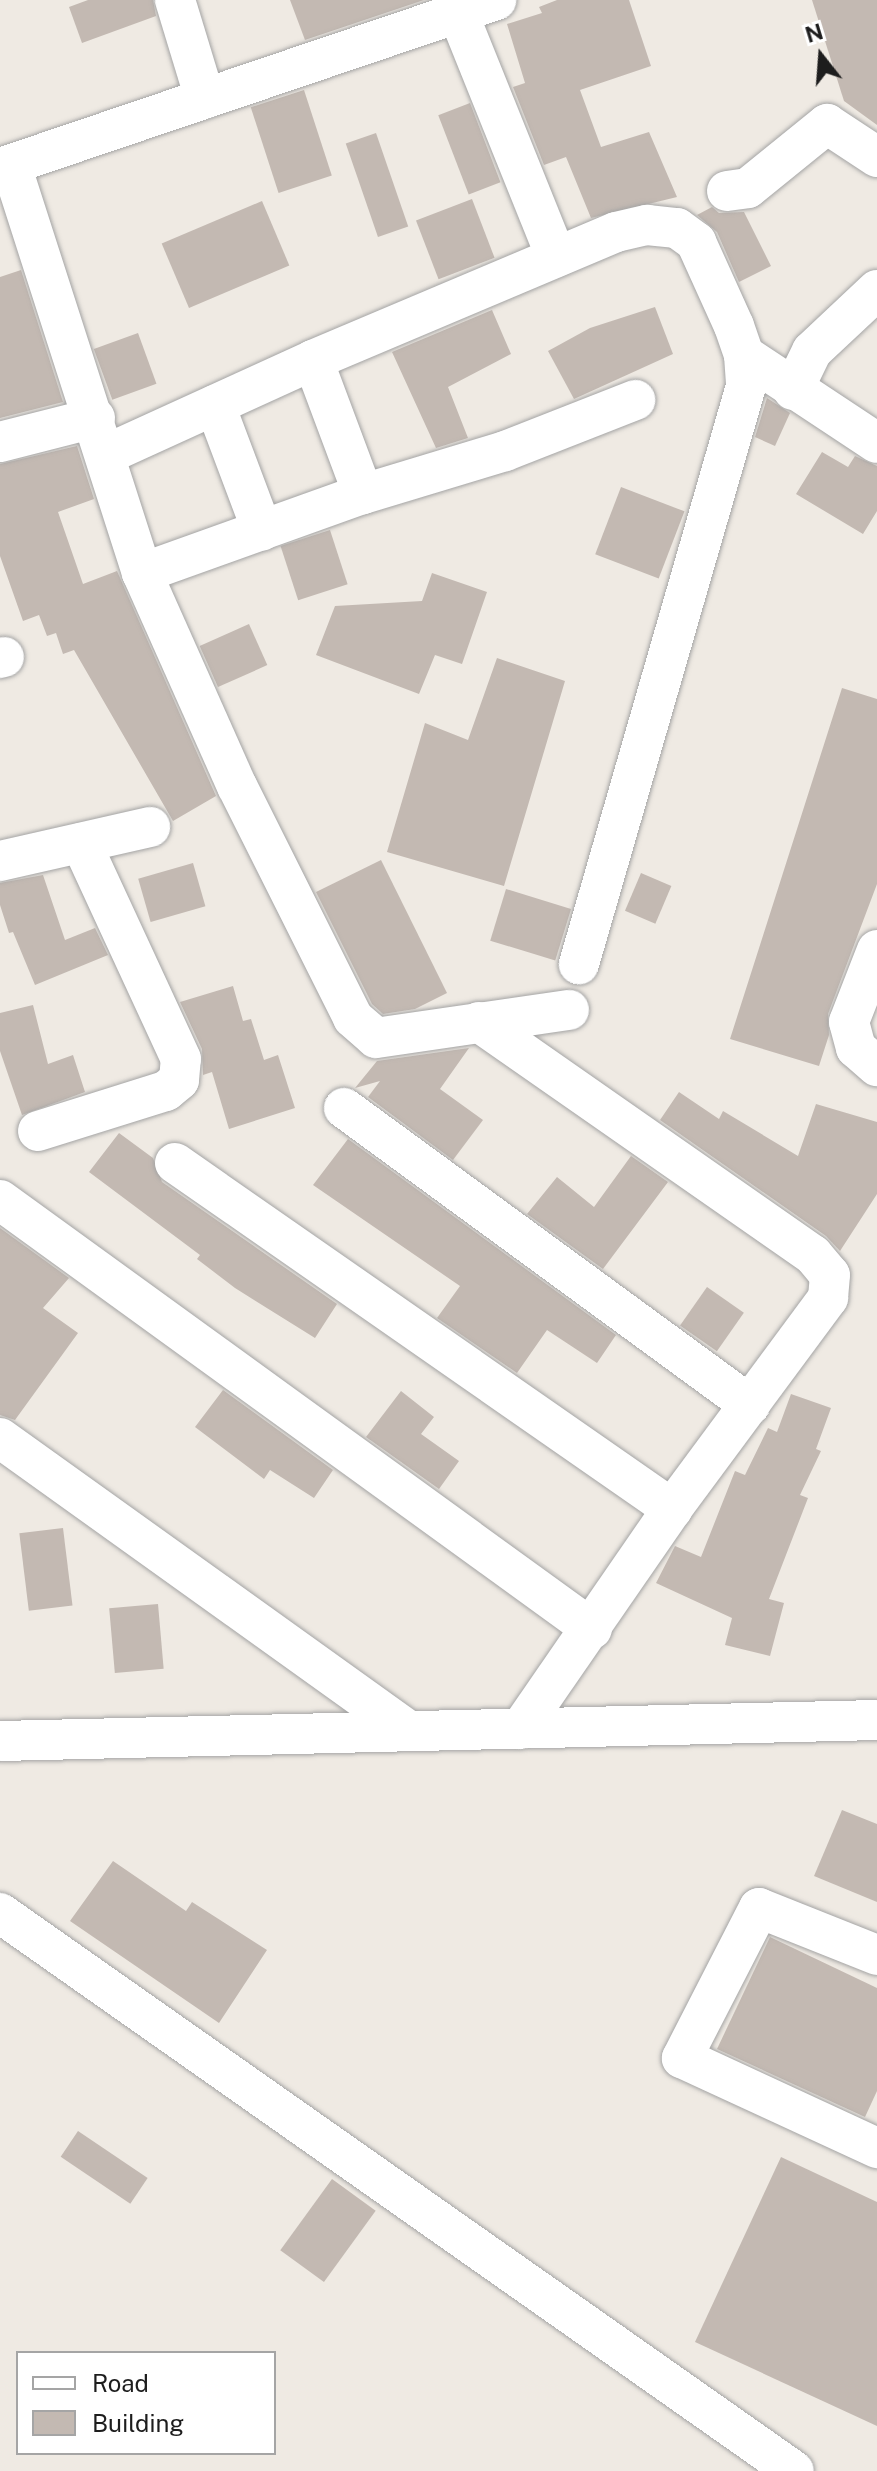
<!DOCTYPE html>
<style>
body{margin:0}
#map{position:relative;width:877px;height:2471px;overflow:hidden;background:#efeae3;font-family:"Public Sans",sans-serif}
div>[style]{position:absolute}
.building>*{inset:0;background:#c3b9b2;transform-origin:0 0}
.roads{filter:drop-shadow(0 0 2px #a4a4a4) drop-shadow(0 0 2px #a4a4a4)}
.street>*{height:40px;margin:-20px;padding:0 20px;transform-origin:20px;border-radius:20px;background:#fff}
span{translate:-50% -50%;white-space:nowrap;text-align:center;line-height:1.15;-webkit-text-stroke:7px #fff;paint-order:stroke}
.legend{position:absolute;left:16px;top:2351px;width:260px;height:104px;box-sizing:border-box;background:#fff;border:2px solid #a5a5a5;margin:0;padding:10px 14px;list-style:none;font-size:24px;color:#1d1d1d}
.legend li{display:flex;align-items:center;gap:16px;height:40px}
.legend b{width:40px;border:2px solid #a5a5a5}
.north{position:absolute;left:781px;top:16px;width:80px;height:80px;-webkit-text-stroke:6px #fff;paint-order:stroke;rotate:343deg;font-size:22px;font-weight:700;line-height:32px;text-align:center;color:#1d1d1d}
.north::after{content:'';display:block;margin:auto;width:28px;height:36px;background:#1d1d1d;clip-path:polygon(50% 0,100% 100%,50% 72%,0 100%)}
</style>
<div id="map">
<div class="building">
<div style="clip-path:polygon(88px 0,153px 0,156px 16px,82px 43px,69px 7px)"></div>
<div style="clip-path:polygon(290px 0,424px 0,305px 40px)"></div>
<div style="clip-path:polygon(557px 0,629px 0,651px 66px,580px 90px,601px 147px,649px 132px,677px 197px,591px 218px,566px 157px,544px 165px,513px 87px,525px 83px,507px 24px,542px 13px,539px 7px)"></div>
<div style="clip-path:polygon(812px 0,877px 0,877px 125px,844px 101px)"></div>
<div style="left:304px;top:90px;width:90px;height:56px;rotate:72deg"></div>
<div style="left:470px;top:103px;width:85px;height:34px;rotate:69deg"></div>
<div style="left:376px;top:133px;width:99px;height:32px;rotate:71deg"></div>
<div style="left:472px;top:199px;width:63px;height:60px;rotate:69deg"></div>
<div style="left:262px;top:201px;width:70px;height:109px;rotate:67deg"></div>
<div style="clip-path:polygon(712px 207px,719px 213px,744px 212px,771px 266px,739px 282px,717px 232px,697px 215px)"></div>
<div style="clip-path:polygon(21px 270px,63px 402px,0 418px,0 277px)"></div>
<div style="clip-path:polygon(655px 307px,673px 354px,574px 399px,548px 351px,590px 328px)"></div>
<div style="clip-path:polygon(492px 310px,511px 354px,448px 387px,468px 438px,436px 448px,392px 352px)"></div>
<div style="left:138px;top:333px;width:54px;height:47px;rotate:70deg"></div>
<div style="clip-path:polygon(767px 398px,790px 413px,775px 446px,755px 437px)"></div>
<div style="clip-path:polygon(77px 446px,94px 499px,58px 512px,83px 584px,117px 571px,216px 796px,173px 821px,74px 650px,63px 654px,56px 633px,47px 636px,39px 615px,23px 621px,0 556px,0 464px)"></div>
<div style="clip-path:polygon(822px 452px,848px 467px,855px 456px,877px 466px,877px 511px,863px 534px,796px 494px)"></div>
<div style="left:621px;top:487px;width:68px;height:72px;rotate:21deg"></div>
<div style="left:330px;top:530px;width:57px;height:52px;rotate:72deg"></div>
<div style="clip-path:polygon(432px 573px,487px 592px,462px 664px,435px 655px,419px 694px,316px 655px,335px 606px,422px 601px)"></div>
<div style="left:249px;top:624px;width:45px;height:54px;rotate:66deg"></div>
<div style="clip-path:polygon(497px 658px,565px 681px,504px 886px,387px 852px,425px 723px,468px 740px)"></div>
<div style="clip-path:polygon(842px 688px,877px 699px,877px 884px,828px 1014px,829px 1035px,819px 1066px,730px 1039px)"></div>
<div style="clip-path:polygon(381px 860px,447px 993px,415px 1009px,383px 1014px,372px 1004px,316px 892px)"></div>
<div style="left:193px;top:863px;width:45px;height:57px;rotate:74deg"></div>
<div style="left:641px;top:873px;width:33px;height:41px;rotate:23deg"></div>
<div style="clip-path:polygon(43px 875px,65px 940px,95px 928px,108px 955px,35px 985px,13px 932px,9px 933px,0 905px,0 883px)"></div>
<div style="left:506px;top:889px;width:68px;height:54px;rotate:17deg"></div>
<div style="clip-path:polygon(233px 986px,243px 1021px,251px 1019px,264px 1060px,278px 1055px,295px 1108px,229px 1129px,212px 1072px,203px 1075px,202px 1049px,180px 1002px)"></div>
<div style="clip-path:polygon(33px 1005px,48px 1064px,73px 1055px,85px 1092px,22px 1115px,0 1051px,0 1013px)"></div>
<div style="clip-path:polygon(469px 1048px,440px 1089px,483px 1120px,453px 1160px,368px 1097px,380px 1081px,355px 1088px,377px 1061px)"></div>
<div style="clip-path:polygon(679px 1092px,719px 1119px,723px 1111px,798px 1156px,816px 1104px,877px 1122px,877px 1194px,840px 1251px,826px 1236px,660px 1120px)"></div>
<div style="clip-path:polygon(119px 1133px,153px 1158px,162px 1182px,337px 1304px,315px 1338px,235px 1288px,197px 1259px,200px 1255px,89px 1172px)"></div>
<div style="clip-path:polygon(348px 1139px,616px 1335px,597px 1363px,547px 1330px,517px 1373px,437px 1318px,460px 1286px,313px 1185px)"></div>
<div style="clip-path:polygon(631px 1156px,668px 1182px,603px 1269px,527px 1214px,557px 1177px,594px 1207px)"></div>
<div style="clip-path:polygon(0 1228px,69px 1278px,43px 1308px,78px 1333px,15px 1420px,0 1415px)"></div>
<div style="left:707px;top:1287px;width:45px;height:47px;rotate:35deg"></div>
<div style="clip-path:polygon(223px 1390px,333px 1470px,314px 1498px,270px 1470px,264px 1479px,195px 1427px)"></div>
<div style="clip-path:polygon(401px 1391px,434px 1417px,421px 1434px,459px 1461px,439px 1489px,366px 1437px)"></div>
<div style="clip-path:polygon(791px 1394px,831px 1408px,816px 1449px,821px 1451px,800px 1495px,808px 1498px,769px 1599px,784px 1603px,770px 1656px,725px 1645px,732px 1618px,656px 1583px,675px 1546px,701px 1557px,735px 1471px,745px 1475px,768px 1428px,777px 1432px)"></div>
<div style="left:63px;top:1528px;width:78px;height:44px;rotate:83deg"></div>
<div style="left:158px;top:1604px;width:65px;height:49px;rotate:85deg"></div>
<div style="clip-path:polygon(842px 1810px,877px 1824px,877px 1902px,814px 1876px)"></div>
<div style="clip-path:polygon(113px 1861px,186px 1911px,192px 1902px,267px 1950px,219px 2023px,70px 1921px)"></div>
<div style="clip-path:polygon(770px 1937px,877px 1988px,877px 2091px,865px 2117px,717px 2049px)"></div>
<div style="left:78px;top:2131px;width:84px;height:31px;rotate:34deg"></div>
<div style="clip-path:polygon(781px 2157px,877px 2202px,877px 2426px,695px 2342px)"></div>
<div style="left:332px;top:2179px;width:54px;height:88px;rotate:36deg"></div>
</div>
<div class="roads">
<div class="street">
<div style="left:175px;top:0;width:103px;rotate:73.1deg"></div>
<div style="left:458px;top:13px;width:263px;rotate:68.1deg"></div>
<div style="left:11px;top:165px;width:429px;rotate:72.2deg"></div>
<div style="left:142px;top:573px;width:233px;rotate:66deg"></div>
<div style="left:237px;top:786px;width:259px;rotate:63.4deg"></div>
<div style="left:353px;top:1018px;width:30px;rotate:41deg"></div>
<div style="left:376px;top:1038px;width:195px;rotate:-8.3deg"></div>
<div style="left:0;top:168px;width:524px;rotate:-18.71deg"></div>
<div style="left:727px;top:191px;width:21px;rotate:-8deg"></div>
<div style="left:748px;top:188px;width:102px;rotate:-39deg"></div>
<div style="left:827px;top:124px;width:60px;rotate:33.4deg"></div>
<div style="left:744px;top:355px;width:159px;rotate:33.5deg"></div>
<div style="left:313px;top:360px;width:143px;rotate:69.5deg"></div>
<div style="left:793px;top:390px;width:43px;rotate:-64deg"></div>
<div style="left:812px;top:351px;width:89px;rotate:-43.2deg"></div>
<div style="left:215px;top:405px;width:134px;rotate:69.4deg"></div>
<div style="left:0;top:442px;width:98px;rotate:-14.2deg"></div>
<div style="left:105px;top:455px;width:229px;rotate:-24.5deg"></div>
<div style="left:313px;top:360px;width:329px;rotate:-22.9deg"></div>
<div style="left:616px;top:232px;width:32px;rotate:-13deg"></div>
<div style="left:647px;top:225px;width:30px;rotate:6deg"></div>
<div style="left:677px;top:228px;width:24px;rotate:36deg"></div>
<div style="left:696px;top:242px;width:92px;rotate:65.7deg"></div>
<div style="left:734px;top:326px;width:31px;rotate:71deg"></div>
<div style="left:744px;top:355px;width:31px;rotate:86deg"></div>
<div style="left:746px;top:386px;width:602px;rotate:106.12deg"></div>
<div style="left:142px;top:573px;width:235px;rotate:-19.7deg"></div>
<div style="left:363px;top:494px;width:148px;rotate:-16.8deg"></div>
<div style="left:505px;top:451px;width:140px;rotate:-21.4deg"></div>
<div style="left:0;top:658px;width:4px;rotate:-14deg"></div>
<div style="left:0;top:861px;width:154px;rotate:-12.8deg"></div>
<div style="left:877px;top:950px;width:77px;rotate:111.3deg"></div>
<div style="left:849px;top:1022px;width:27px;rotate:75deg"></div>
<div style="left:856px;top:1048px;width:28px;rotate:41deg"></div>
<div style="left:479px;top:1022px;width:407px;rotate:34.9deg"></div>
<div style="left:813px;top:1255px;width:26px;rotate:50deg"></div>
<div style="left:830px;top:1275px;width:23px;rotate:95deg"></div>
<div style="left:828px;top:1298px;width:262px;rotate:126.5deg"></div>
<div style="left:672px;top:1509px;width:267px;rotate:124.6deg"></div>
<div style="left:344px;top:1108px;width:503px;rotate:36.19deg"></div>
<div style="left:38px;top:1131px;width:134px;rotate:-17.4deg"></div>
<div style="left:166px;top:1091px;width:17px;rotate:-40deg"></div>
<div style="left:179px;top:1080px;width:21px;rotate:-85deg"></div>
<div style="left:181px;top:1059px;width:238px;rotate:-114.8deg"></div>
<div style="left:175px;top:1163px;width:606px;rotate:34.84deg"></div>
<div style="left:0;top:1200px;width:731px;rotate:35.93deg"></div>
<div style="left:0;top:1438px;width:503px;rotate:35.62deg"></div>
<div style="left:0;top:1741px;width:877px;rotate:-1.37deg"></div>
<div style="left:0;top:1913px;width:970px;rotate:35.1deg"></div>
<div style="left:877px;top:1955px;width:127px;rotate:-158.3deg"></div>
<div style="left:759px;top:1908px;width:169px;rotate:117.2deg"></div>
<div style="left:682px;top:2058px;width:215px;rotate:24.8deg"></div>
</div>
</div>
<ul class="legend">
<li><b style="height:10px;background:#fff"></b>Road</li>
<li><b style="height:22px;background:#c3b9b2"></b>Building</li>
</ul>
<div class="north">N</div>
</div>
